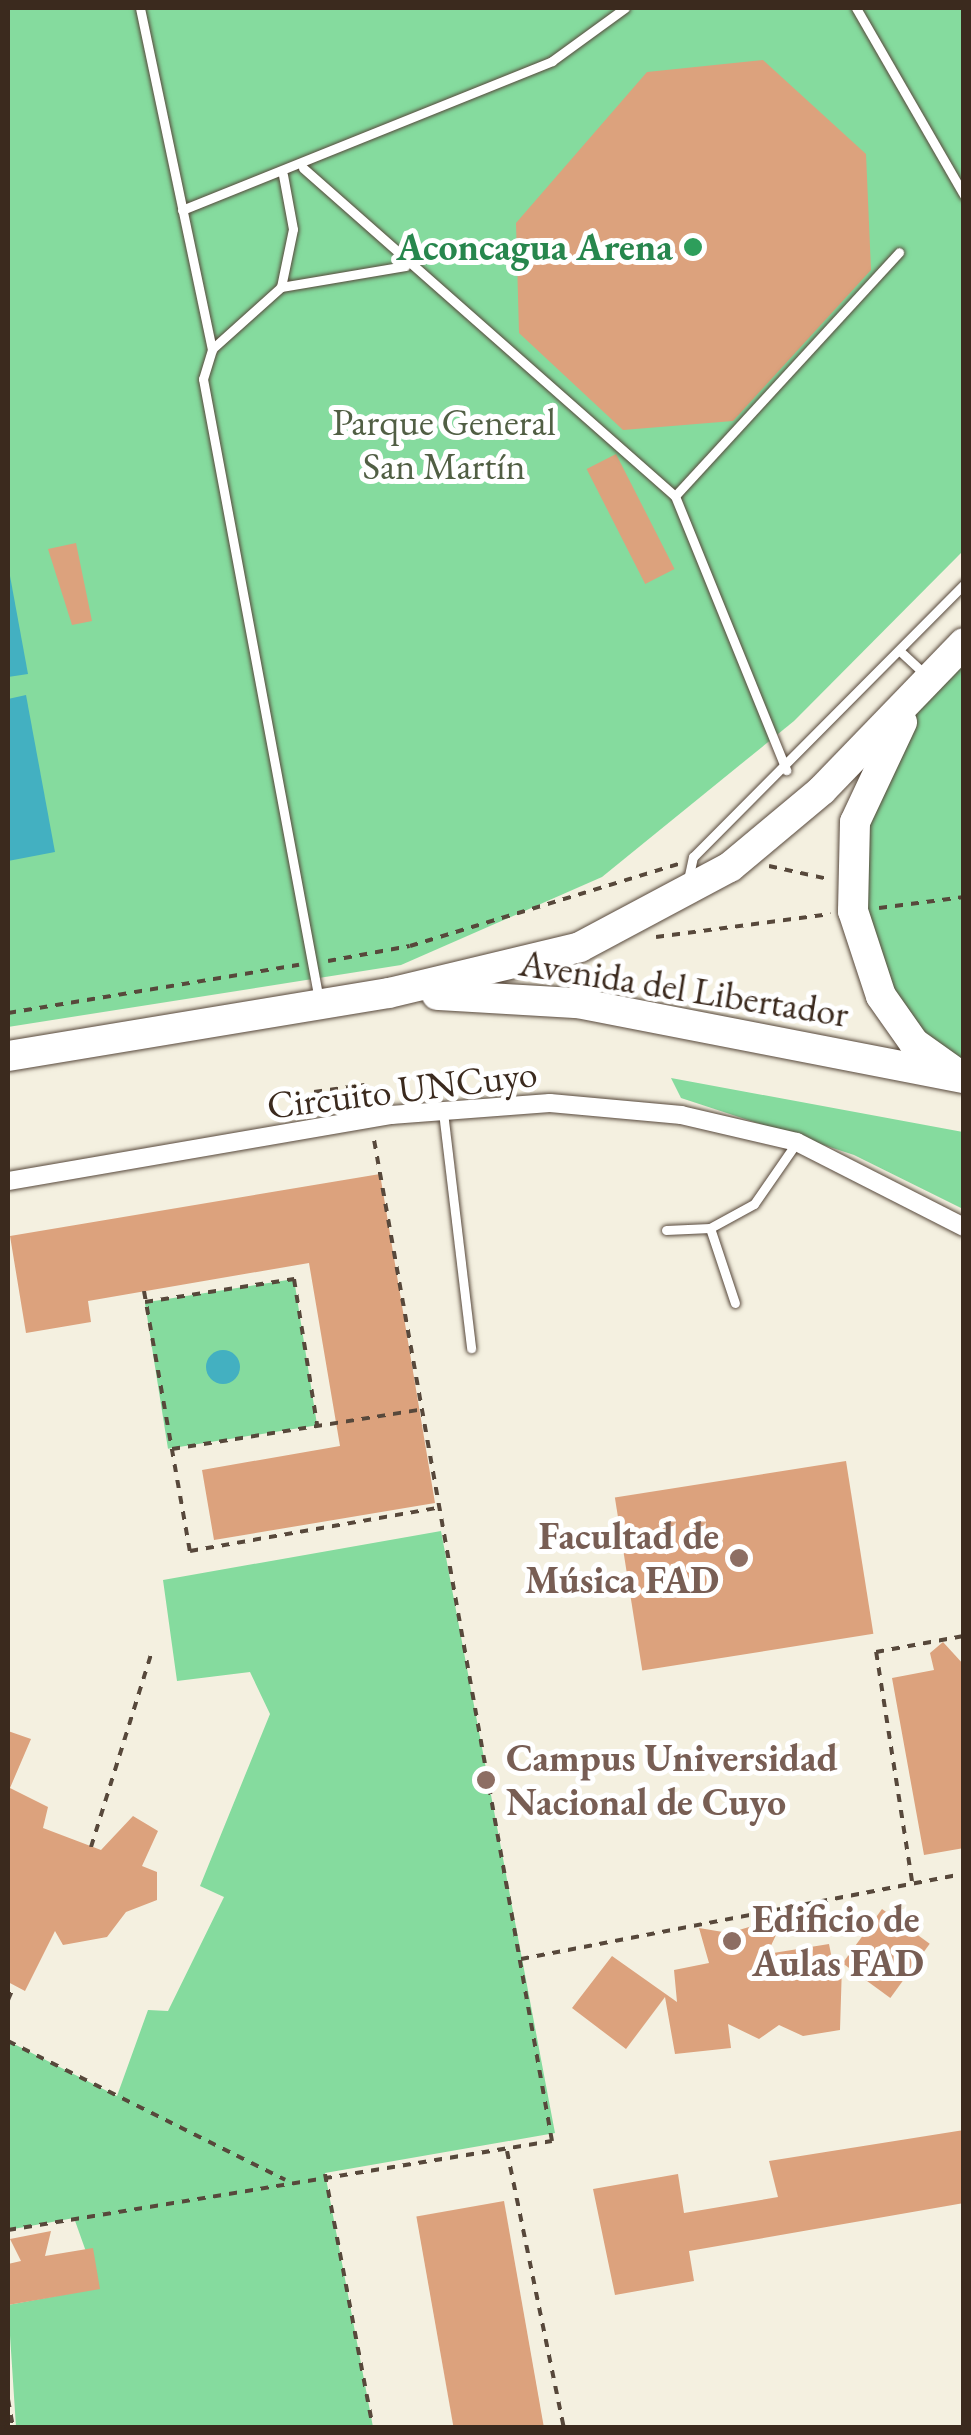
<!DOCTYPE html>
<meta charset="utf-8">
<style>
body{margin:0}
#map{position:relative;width:971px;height:2435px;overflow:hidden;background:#f4f0e0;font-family:"EB Garamond",serif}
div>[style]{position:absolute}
.green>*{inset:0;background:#85db9e;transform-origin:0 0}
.water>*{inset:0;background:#43b0c1}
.round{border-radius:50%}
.building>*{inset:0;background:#dca27d;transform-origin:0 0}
.path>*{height:4px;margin-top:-2px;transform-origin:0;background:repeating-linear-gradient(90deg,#57483b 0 8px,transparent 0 16px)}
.roads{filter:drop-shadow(0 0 2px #57483b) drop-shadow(0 0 2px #57483b)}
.lane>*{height:9px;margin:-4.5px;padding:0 4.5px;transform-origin:4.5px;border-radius:4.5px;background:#fff}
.street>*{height:18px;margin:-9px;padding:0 9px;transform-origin:9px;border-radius:9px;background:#fff}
.primary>*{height:30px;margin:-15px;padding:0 15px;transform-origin:15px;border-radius:15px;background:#fff}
.dots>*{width:28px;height:28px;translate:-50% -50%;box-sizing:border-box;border:5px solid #fff;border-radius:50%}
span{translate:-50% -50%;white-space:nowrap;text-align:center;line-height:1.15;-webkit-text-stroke:10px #fff;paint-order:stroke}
.leisure-label{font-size:38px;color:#27864d;font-weight:700}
.right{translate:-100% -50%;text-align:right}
.park-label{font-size:38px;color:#515f44}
.street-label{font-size:38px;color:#3b2a1e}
.education-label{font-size:38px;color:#785e54;font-weight:700}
.left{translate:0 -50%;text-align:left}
.frame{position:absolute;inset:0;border:10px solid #3b2a1e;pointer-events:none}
</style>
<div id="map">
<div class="green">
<div style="clip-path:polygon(8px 8px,963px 8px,963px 551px,794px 721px,602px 877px,401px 965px,8px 1027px)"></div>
<div style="clip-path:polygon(963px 643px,963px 1077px,914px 1043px,853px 911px,872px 781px)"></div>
<div style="clip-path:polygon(671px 1078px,963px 1132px,963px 1209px,854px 1155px,681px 1098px)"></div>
<div style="left:294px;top:1279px;width:148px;height:151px;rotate:81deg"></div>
<div style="clip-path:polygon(441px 1531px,555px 2133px,325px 2173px,373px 2427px,16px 2427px,8px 2305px,99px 2288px,74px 2218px,8px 2230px,8px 2041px,117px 2096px,148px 2010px,168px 2011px,224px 1897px,200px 1886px,270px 1714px,250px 1672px,177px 1681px,163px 1580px)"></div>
</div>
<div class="water">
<div style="clip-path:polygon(8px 565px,28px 674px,8px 677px)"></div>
<div style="clip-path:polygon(26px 695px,55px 852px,8px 861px,8px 699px)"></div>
<div class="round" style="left:206px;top:1350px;width:34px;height:34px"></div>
</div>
<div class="building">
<div style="clip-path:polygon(763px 60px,866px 154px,871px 270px,733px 421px,623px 430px,519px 333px,516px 223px,647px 72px)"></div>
<div style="left:616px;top:454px;width:129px;height:33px;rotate:63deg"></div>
<div style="clip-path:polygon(76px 543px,92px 621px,72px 625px,48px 549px)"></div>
<div style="clip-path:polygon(380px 1174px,435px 1503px,214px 1540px,202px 1470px,340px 1446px,309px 1263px,88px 1301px,91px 1322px,26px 1333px,10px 1236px)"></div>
<div style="left:846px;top:1461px;width:175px;height:234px;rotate:81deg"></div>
<div style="clip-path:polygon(943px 1642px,964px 1665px,964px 1848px,924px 1855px,892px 1678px,934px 1670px,930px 1653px)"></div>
<div style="clip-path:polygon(8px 1731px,31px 1739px,10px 1788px,48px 1807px,43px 1828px,101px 1850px,133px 1816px,158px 1831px,142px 1866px,157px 1872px,157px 1900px,126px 1912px,107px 1937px,63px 1945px,55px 1931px,25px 1991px,8px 1982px)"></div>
<div style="left:882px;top:1909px;width:59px;height:67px;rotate:36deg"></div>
<div style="clip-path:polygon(785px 1916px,767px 1954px,829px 1944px,835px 1974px,842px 1965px,840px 2030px,803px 2036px,779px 2025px,759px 2039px,728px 2024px,731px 2048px,675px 2054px,665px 1997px,626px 2049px,572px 2008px,612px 1956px,677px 2002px,674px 1970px,709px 1963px,699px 1928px,729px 1933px)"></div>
<div style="clip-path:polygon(964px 2130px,964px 2203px,689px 2251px,694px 2281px,615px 2295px,593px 2189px,678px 2174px,684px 2213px,778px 2197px,769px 2161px)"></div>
<div style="left:504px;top:2201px;width:230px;height:89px;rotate:80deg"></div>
<div style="clip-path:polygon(51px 2231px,45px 2256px,93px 2248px,100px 2289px,8px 2305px,8px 2264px,21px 2261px,10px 2239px)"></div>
</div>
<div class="path">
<div style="left:769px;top:866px;width:60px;rotate:12.4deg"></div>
<div style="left:879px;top:908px;width:86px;rotate:-7.4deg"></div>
<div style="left:656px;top:937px;width:176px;rotate:-7.5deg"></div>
<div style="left:328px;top:961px;width:83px;rotate:-10.4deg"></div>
<div style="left:410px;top:946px;width:281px;rotate:-17deg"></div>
<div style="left:8px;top:1013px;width:295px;rotate:-9.4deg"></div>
<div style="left:314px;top:1092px;width:51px;rotate:-7.8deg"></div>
<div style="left:365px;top:1085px;width:8px;rotate:83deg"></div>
<div style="left:144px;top:1291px;width:264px;rotate:80deg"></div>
<div style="left:190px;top:1551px;width:251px;rotate:-9.9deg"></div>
<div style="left:145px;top:1302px;width:151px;rotate:-8.8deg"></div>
<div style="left:294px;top:1279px;width:148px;rotate:81deg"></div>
<div style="left:172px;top:1449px;width:250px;rotate:-9deg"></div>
<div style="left:91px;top:1847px;width:205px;rotate:-72.7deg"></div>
<div style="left:912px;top:1881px;width:232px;rotate:-98.9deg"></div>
<div style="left:876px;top:1652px;width:89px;rotate:-10.3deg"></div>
<div style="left:521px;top:1959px;width:451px;rotate:-10.9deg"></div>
<div style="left:8px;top:2000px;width:15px;rotate:-67deg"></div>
<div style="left:8px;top:2041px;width:310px;rotate:26.6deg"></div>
<div style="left:507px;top:2151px;width:283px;rotate:78.4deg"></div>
<div style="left:325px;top:2174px;width:258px;rotate:79.3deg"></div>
<div style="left:8px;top:2230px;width:551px;rotate:-9.29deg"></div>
<div style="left:552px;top:2141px;width:1017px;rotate:-100.08deg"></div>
<div style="left:8px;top:2399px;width:29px;rotate:80deg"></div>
</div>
<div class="roads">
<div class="lane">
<div style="left:140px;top:8px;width:349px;rotate:78.1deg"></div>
<div style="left:856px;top:8px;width:216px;rotate:60deg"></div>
<div style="left:303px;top:168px;width:496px;rotate:41.4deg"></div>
<div style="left:675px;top:496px;width:296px;rotate:67.9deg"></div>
<div style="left:182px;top:210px;width:399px;rotate:-21.9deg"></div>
<div style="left:552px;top:61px;width:90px;rotate:-36deg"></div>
<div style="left:281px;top:287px;width:59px;rotate:-78.3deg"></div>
<div style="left:293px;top:229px;width:55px;rotate:-100.5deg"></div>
<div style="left:675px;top:496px;width:331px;rotate:-47.4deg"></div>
<div style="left:901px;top:652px;width:33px;rotate:43deg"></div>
<div style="left:688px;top:880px;width:24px;rotate:-78deg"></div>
<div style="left:693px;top:857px;width:385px;rotate:-45.2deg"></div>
<div style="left:319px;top:1000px;width:632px;rotate:-100.58deg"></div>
<div style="left:203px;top:379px;width:31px;rotate:-73deg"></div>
<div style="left:212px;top:349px;width:93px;rotate:-41.9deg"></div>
<div style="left:281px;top:287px;width:126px;rotate:-9.6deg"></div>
<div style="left:443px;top:1112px;width:238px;rotate:83.2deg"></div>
<div style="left:710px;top:1228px;width:50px;rotate:-28.6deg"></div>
<div style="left:754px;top:1204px;width:75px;rotate:-55.3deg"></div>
<div style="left:666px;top:1230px;width:44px;rotate:-2.6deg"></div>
<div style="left:710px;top:1228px;width:79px;rotate:71.6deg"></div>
</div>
<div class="street">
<div style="left:8px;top:1181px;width:389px;rotate:-9.8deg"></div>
<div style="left:391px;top:1115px;width:159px;rotate:-4.3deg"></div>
<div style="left:550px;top:1103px;width:132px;rotate:5.2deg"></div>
<div style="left:681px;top:1115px;width:119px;rotate:13.1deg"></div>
<div style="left:797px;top:1142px;width:187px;rotate:27deg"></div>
</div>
<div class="primary">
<div style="left:902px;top:722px;width:110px;rotate:115.2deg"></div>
<div style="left:855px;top:822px;width:89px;rotate:91.3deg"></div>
<div style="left:853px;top:911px;width:89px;rotate:71.8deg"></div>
<div style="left:881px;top:996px;width:57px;rotate:54.9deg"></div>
<div style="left:914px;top:1043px;width:47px;rotate:35.4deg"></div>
<div style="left:437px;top:995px;width:140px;rotate:3.3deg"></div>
<div style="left:577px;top:1003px;width:394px;rotate:11deg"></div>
<div style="left:8px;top:1056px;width:386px;rotate:-9.4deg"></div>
<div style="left:389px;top:993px;width:196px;rotate:-13.5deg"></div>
<div style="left:580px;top:947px;width:170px;rotate:-28.1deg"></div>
<div style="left:730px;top:867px;width:120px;rotate:-39.9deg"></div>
<div style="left:822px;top:790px;width:204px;rotate:-46deg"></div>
</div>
</div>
<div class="dots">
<div style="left:693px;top:247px;background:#2e9e5b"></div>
<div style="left:739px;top:1558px;background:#8d6e63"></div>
<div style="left:486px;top:1780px;background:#8d6e63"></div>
<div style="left:732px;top:1941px;background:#8d6e63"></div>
</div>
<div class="leisure-label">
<span class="right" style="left:673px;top:247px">Aconcagua Arena</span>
</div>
<div class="park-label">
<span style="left:444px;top:444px">Parque General<br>San Martín</span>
</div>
<div class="street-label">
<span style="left:684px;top:988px;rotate:9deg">Avenida del Libertador</span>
<span style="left:402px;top:1089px;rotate:-7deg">Circuito UNCuyo</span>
</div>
<div class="education-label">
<span class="right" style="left:719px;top:1558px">Facultad de<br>Música FAD</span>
<span class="left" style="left:506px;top:1780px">Campus Universidad<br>Nacional de Cuyo</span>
<span class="left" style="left:752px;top:1941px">Edificio de<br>Aulas FAD</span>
</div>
<div class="frame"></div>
</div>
